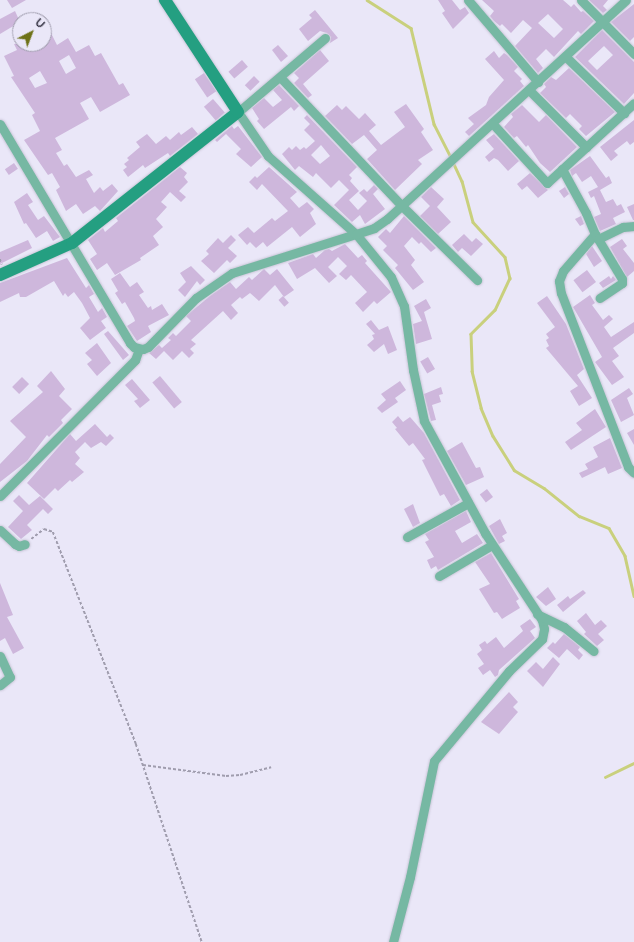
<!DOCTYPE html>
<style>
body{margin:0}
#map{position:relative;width:634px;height:942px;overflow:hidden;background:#eae7f8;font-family:Raleway,sans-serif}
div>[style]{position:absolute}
.stream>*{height:2.5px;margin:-1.25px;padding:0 1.25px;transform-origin:1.25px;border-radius:1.25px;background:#c9d07d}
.building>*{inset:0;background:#ceb7dc;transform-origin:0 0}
.path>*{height:1.5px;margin-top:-0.75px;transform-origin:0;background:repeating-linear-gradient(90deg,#a09dae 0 3px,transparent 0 5px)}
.roads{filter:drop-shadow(0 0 1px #c8c5d6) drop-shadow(0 0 1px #c8c5d6)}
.street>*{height:9px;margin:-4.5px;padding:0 4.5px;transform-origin:4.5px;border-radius:4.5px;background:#76b8a3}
.secondary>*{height:12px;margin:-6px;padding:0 6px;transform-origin:6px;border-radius:6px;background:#249f81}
span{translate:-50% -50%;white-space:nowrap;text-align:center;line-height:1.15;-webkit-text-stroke:3.5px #eae7f8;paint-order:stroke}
.north{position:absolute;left:12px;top:12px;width:40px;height:40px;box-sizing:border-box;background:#eae7f8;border:1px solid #9e9bac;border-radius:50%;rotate:42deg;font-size:11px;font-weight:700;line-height:16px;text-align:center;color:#2c2a3a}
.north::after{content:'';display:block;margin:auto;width:14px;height:18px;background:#6d7117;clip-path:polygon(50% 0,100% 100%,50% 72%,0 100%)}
</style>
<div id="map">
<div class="stream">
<div style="left:367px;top:0;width:52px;rotate:32.5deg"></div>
<div style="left:411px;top:28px;width:99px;rotate:76.5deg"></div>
<div style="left:434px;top:124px;width:38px;rotate:63deg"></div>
<div style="left:453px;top:162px;width:21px;rotate:65deg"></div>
<div style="left:462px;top:181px;width:42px;rotate:75deg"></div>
<div style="left:473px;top:222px;width:47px;rotate:47.6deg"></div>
<div style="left:505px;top:257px;width:22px;rotate:77deg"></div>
<div style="left:510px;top:278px;width:35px;rotate:115deg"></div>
<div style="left:495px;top:310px;width:34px;rotate:135deg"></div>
<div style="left:471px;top:334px;width:37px;rotate:88deg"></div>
<div style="left:472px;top:371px;width:38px;rotate:76deg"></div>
<div style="left:481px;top:408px;width:30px;rotate:67deg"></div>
<div style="left:493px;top:436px;width:40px;rotate:58deg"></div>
<div style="left:514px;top:470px;width:35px;rotate:31deg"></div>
<div style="left:544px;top:488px;width:45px;rotate:38.7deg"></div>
<div style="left:579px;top:516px;width:32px;rotate:22deg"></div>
<div style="left:609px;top:528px;width:32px;rotate:60deg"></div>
<div style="left:625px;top:556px;width:41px;rotate:77.3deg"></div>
<div style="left:605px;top:777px;width:32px;rotate:-26deg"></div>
</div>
<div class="building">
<div style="clip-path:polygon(7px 0,26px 0,12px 8px)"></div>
<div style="clip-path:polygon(438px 0,452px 0,460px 10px,465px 7px,469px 13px,453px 29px,442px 13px,445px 11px)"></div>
<div style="clip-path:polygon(evenodd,482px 0,563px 0,571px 7px,574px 4px,581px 12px,583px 11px,594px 21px,581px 34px,578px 31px,554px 57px,546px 49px,536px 59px,543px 68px,538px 73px,515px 46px,532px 28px,523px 20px,511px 33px,502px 24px,500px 26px,494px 21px,490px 16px,494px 11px,482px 0,548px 14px,563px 29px,554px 38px,538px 23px,548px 14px)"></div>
<div style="clip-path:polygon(589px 0,608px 0,603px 6px,607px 10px,603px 13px)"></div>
<div style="clip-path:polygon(634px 4px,634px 37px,630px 41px,611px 22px)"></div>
<div style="clip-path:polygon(315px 10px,338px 38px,330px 43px,331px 37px,327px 33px,320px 31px,308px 41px,299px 29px,312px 18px,309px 15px)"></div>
<div style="clip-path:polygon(15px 11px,20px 22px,0 34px,0 19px)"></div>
<div style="clip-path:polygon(evenodd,602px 30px,634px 62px,634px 93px,624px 104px,575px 57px,602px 30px,604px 46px,613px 55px,597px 70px,588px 61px,604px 46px)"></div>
<div style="clip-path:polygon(evenodd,51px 33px,57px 45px,68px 38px,76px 52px,89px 45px,95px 56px,101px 53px,119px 85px,123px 83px,130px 95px,100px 112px,91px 97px,80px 103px,89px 119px,55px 138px,62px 150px,56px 153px,64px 166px,67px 164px,76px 177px,89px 170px,93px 175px,86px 179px,94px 193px,100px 187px,103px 191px,112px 184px,118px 191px,100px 211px,95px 206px,83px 214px,76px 204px,66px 211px,56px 190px,60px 187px,52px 173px,48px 175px,24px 140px,40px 131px,32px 115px,35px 113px,11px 77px,14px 76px,4px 56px,17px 50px,14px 44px,44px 44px,44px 36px,51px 33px,69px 55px,76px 68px,66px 74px,59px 61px,69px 55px,51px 33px,40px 71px,47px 83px,35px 88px,29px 78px,40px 71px)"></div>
<div style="clip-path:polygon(278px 45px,288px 56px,281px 62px,272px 50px)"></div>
<div style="clip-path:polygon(320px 50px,329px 61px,303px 84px,312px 95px,308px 98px,294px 83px,299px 78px,294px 73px)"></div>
<div style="clip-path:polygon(494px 51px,499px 58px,504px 53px,507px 55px,518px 67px,514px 71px,522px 79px,520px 81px,524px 86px,469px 136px,465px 132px,474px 124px,468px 118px,486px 105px,489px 97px,504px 80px,485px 59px)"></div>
<div style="left:242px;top:60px;width:9px;height:18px;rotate:49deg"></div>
<div style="clip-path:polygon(569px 68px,615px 112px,586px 136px,579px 129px,582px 126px,570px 114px,566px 118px,540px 93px,546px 87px,544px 84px,551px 77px,556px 80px)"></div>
<div style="left:204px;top:73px;width:22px;height:11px;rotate:56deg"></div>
<div style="left:254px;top:76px;width:8px;height:13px;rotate:45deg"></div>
<div style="clip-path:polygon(279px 85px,299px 106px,294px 111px,291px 107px,264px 129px,257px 121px,259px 119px,252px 108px,264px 98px,273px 107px,282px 100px,273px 90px)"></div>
<div style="left:213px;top:99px;width:18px;height:12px;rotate:49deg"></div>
<div style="clip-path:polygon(406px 104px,424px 129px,421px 132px,433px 150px,418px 160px,422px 164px,395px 190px,367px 159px,377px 150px,364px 135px,352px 144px,325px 116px,337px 105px,342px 110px,346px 106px,359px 119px,365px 113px,376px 125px,369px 131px,381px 145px,405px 127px,394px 112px)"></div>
<div style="clip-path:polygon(522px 105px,539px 122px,546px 115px,577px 147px,550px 172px,540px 163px,528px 145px,526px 147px,517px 136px,514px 138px,504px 127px,513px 117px,511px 114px)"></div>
<div style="clip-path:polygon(evenodd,307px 115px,357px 167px,349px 175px,352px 178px,350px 181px,359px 191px,349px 200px,358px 210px,367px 201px,359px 193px,364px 189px,367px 192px,374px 185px,378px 189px,373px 194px,385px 209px,365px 224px,360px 215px,352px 222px,334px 205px,349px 190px,339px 180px,331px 188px,316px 173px,313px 177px,299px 166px,295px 170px,282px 154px,289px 147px,292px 150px,296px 146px,300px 150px,304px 147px,306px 149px,315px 141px,304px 130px,310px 124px,304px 118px,307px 115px,321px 145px,330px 156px,320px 164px,311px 155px,321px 145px)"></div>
<div style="clip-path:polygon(634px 120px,634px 142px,630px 145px,627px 141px,614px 151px,618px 155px,611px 161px,600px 147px)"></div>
<div style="clip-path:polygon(232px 126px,234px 129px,238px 126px,262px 157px,251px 167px,236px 154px,241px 149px,226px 134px,217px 142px,215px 140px)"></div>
<div style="clip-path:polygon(192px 127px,198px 134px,170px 156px,168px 153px,145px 168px,143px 165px,128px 177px,123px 170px,127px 167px,124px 164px,129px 160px,127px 158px,140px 147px,136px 142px,147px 134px,156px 144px,166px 136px,170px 140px,179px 132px,181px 135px)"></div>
<div style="clip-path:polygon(494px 134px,519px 161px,508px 171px,498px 160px,494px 158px,489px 162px,485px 157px,494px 149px,486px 140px)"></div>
<div style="clip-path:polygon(590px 156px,606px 178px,609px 176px,612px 183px,600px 190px,606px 202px,613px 199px,617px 206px,621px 204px,625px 212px,613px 218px,616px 224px,600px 231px,594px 217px,601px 214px,594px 196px,591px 198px,588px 192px,598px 187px,591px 176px,582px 182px,576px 173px,572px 176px,570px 170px)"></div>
<div style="left:14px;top:163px;width:7px;height:11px;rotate:56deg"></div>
<div style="clip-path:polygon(180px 167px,187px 173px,184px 177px,188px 182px,179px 191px,186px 197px,181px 202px,170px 192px,161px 202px,167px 207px,156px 219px,163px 227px,153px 236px,159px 245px,140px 258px,141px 260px,115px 275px,107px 263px,97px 270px,90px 259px,97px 254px,88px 240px,103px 228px,105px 232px,118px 221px,116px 218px)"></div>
<div style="clip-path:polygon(269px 167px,297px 192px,290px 198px,299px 208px,307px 202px,314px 209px,310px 213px,316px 224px,300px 237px,292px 227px,267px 247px,263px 242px,256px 248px,250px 242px,247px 245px,238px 235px,248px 227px,254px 233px,272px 218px,275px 221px,288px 211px,262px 184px,257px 190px,249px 182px,255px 176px,257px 178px)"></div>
<div style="clip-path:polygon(530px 173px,548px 190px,538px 198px,527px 186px,522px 190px,517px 184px)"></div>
<div style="clip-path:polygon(431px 187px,444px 199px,437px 207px,451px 222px,438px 234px,420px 216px,430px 206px,421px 197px)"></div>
<div style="clip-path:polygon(565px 187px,569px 194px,564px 198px,559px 191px)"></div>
<div style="clip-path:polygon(27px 193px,33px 202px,28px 205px,38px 220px,44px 216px,60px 237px,53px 241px,47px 231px,36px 238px,26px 223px,24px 224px,14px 202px)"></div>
<div style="clip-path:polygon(634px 204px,634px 220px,633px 220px,627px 207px)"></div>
<div style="clip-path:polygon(404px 216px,436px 248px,431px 252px,421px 242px,419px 244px,412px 237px,404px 246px,415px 260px,411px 265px,424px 282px,413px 290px,395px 268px,398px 265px,383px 250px,387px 246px,378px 237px,386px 229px,390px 233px)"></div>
<div style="clip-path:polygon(581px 216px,584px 224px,580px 226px,575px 219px)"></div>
<div style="clip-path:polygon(464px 234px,472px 242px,476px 238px,483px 244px,471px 256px,462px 248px,458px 252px,452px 245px)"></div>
<div style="clip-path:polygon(231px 235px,236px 240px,228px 248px,237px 256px,230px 263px,227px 260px,214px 273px,201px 261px,209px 254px,206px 251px,218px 238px,223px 243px)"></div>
<div style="clip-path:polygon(622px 239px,627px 246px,623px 249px,634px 263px,634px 271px,627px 277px,610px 247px)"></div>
<div style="clip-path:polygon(28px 240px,32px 248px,0 264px,0 252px)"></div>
<div style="clip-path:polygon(345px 244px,358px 258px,362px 255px,367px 261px,365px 263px,391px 292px,377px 304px,374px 301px,363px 312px,355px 303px,367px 292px,351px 275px,346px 280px,339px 274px,347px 266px,338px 257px,328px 267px,337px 276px,329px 283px,315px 268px,297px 279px,288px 263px,313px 254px,316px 258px,325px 250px,329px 249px,332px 251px)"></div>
<div style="clip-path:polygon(592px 246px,602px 261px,594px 267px,586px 254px)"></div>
<div style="clip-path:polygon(67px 258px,86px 288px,89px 285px,94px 294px,89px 297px,98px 312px,102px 308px,107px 317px,101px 321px,106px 328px,90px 340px,80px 328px,90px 318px,82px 303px,74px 292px,68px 297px,65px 293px,63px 296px,54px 281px,26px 297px,20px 297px,19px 293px,0 302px,0 283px)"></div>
<div style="clip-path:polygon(191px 266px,205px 280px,200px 285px,197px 281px,185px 297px,178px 290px,186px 282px,180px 273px)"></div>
<div style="clip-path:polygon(264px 269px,270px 275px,277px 269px,294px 290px,284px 297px,275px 285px,259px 301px,250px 293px,242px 299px,240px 297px,231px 305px,238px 313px,231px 320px,223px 311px,191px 340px,196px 344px,190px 349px,194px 353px,189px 358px,182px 351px,173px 360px,164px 351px,156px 359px,149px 353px,159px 345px,162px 348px,171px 340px,168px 338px,173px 333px,176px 336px,191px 321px,186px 316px,210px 296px,230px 282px,236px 289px,249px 277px,252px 280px)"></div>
<div style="left:587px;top:270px;width:15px;height:17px;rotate:53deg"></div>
<div style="clip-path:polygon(120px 273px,130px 287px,137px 282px,144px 292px,139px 295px,148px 308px,151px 306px,152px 310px,162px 304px,169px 315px,148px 326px,151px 332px,137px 341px,127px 326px,135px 321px,134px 318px,125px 302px,122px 304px,115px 293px,118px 291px,111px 279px)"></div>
<div style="clip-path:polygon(609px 276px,611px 279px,613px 276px,616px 280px,603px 288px,599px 283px)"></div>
<div style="clip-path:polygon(590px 295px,595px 303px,592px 305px,603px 320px,609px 315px,613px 319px,604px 327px,611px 337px,634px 322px,634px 333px,613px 348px,619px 356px,612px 361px,624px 377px,612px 385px,595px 362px,602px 357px,573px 307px)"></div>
<div style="left:283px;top:296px;width:9px;height:6px;rotate:49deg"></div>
<div style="clip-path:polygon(547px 296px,566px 324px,584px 369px,577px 375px,592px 398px,579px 406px,570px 391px,578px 386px,546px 348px,549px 346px,546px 340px,549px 338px,546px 334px,555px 327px,537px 303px)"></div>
<div style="clip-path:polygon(426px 299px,431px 308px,424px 312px,432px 339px,416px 344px,413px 324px,422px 321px,414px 306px)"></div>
<div style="clip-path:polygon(371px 320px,379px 330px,388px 326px,397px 350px,388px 354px,384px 344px,374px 352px,367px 345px,374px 339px,372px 335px,375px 334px,366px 324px)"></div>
<div style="clip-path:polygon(108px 331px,129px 355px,123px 360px,104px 334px)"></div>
<div style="clip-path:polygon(97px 343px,111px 363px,97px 376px,87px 364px,92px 360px,85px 353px)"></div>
<div style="left:428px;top:357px;width:14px;height:9px;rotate:60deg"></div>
<div style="clip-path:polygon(51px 371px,65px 389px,59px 396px,72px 409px,61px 420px,63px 423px,49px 437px,47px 435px,27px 461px,0 482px,0 464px,26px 437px,10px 421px,43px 392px,37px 386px)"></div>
<div style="left:160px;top:376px;width:34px;height:10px;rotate:50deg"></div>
<div style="left:22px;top:377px;width:10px;height:14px;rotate:45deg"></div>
<div style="clip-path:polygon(132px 379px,150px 400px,140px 408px,134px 401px,138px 399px,125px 385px)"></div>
<div style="clip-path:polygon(400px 381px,406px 390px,395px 398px,398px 402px,382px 413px,377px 408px,386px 400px,381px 394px)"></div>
<div style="clip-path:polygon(441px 387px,443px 394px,439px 395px,441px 402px,432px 405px,436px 420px,431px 421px,424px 394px)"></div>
<div style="clip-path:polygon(629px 388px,633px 394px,627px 398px,634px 415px,621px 422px,611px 400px)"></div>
<div style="clip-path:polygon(595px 409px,606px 427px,571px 450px,565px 442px,582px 430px,576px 423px)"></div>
<div style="clip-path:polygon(398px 416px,403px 422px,410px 417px,424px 433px,460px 500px,451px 506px,444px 494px,440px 496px,422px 460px,425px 459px,413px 443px,409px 446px,395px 429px,397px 428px,392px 422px)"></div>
<div style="clip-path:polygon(95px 424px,107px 437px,110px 434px,114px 438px,106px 446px,101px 442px,91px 448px,85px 442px,75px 452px,80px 458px,75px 464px,84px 472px,72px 482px,70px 480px,58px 491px,55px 488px,44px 499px,27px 483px,70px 434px,76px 441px)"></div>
<div style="clip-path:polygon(634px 429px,634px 445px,627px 433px)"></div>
<div style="clip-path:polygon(610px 438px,622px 468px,608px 474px,605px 467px,582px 478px,579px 473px,588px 469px,585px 464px,598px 457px,593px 447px)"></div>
<div style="clip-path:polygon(462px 442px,476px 468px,480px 467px,484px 477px,466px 485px,447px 451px)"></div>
<div style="left:487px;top:489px;width:10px;height:9px;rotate:53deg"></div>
<div style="clip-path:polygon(19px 495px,29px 505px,40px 496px,53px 509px,48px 514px,43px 509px,27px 525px,32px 530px,21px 539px,8px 527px,23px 511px,13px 501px)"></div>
<div style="clip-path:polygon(413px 504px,420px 523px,413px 527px,404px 509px)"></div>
<div style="clip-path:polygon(466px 511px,471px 522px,455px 531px,462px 543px,477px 534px,483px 543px,438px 570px,436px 566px,431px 569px,427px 560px,434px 557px,425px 542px,429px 540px,425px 534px)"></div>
<div style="clip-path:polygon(500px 519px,507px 533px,502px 536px,505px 541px,499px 544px,489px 526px)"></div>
<div style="clip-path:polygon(491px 553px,519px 599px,516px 601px,520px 608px,502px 619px,497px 612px,494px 613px,479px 589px,490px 584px,475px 562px)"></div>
<div style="clip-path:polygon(0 583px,13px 615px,7px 617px,24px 648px,13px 654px,5px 638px,0 641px)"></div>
<div style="clip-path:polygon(548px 587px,556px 599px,546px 606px,536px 597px)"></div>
<div style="clip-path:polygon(583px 590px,586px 593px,563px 612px,557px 605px,568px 596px,570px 599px)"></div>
<div style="clip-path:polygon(586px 613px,595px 625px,601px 620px,607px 626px,598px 634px,604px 640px,597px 646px,584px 634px,586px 632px,577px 621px)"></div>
<div style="clip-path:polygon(530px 619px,536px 627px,530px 631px,535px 638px,499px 670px,498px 675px,495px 677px,490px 670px,483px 675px,478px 668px,484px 664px,477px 654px,482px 650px,479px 645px,485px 641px,487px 644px,496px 637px,504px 648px,523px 631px,520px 626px)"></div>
<div style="clip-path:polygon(564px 634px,580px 647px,578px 650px,583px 655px,579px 660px,567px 649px,559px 658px,547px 648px,553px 642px,555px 644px)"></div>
<div style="clip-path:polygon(553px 657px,560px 664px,543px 687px,527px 671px,536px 662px,543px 669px)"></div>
<div style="clip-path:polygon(509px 692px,518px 702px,513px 707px,518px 712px,499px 734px,481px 722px)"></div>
</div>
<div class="path">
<div style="left:0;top:259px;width:6px;rotate:72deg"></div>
<div style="left:31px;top:539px;width:16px;rotate:-38deg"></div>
<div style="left:44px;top:529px;width:9px;rotate:18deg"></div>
<div style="left:53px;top:532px;width:228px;rotate:68.6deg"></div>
<div style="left:136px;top:744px;width:209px;rotate:71.6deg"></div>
<div style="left:143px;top:765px;width:84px;rotate:7.5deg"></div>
<div style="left:226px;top:776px;width:14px;rotate:-4deg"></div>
<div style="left:240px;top:775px;width:32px;rotate:-14deg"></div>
</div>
<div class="roads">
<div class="street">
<div style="left:468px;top:0;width:108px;rotate:49.5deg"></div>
<div style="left:581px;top:0;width:76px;rotate:45.5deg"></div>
<div style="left:325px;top:38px;width:114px;rotate:139.6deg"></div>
<div style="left:238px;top:112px;width:53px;rotate:55.7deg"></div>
<div style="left:268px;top:156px;width:118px;rotate:41.6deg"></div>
<div style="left:356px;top:234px;width:55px;rotate:50.9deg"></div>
<div style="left:391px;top:277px;width:32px;rotate:66deg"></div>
<div style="left:404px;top:306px;width:65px;rotate:82deg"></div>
<div style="left:413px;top:370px;width:52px;rotate:77.8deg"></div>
<div style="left:424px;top:421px;width:128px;rotate:61.4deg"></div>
<div style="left:485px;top:533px;width:104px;rotate:56.8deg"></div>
<div style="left:542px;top:620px;width:9px;rotate:77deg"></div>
<div style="left:544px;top:629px;width:10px;rotate:101deg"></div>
<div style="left:542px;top:639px;width:46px;rotate:135.9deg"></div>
<div style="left:509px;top:671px;width:117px;rotate:129.8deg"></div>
<div style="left:434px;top:761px;width:118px;rotate:101.7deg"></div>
<div style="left:410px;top:877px;width:67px;rotate:104.7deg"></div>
<div style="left:566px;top:57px;width:81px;rotate:44deg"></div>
<div style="left:280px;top:77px;width:176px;rotate:46.6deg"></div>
<div style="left:401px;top:205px;width:107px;rotate:44.6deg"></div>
<div style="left:529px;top:90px;width:81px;rotate:45deg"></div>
<div style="left:0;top:124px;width:255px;rotate:59.3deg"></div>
<div style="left:130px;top:343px;width:6px;rotate:45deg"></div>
<div style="left:134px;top:347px;width:9px;rotate:13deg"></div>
<div style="left:143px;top:349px;width:5px;rotate:-22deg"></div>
<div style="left:148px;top:347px;width:69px;rotate:-45.6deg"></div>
<div style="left:196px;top:298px;width:44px;rotate:-34.8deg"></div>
<div style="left:232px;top:273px;width:130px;rotate:-17.5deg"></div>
<div style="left:356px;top:234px;width:19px;rotate:-18deg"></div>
<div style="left:374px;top:228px;width:16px;rotate:-35deg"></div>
<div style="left:387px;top:219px;width:324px;rotate:-42.5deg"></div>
<div style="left:493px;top:124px;width:80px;rotate:47.5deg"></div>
<div style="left:547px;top:183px;width:118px;rotate:-42.6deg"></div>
<div style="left:562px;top:169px;width:50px;rotate:61.4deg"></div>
<div style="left:586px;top:213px;width:23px;rotate:67deg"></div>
<div style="left:595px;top:234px;width:49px;rotate:130.9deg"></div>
<div style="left:563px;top:271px;width:11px;rotate:112deg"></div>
<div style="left:559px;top:281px;width:12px;rotate:81deg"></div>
<div style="left:561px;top:293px;width:186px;rotate:68.9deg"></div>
<div style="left:628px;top:467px;width:8px;rotate:45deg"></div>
<div style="left:595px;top:234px;width:52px;rotate:59deg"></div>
<div style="left:622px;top:279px;width:4px;rotate:90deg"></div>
<div style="left:622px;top:283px;width:27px;rotate:146deg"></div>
<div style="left:598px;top:239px;width:28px;rotate:-26deg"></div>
<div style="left:623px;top:227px;width:11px;rotate:-5deg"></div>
<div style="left:0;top:496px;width:192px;rotate:-45.2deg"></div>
<div style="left:135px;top:360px;width:12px;rotate:-70deg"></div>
<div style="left:0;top:530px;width:21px;rotate:43deg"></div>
<div style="left:15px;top:544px;width:4px;rotate:27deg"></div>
<div style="left:19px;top:546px;width:6px;rotate:-18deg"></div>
<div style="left:407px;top:537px;width:70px;rotate:-29.1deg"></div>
<div style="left:439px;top:576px;width:61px;rotate:-30.3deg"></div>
<div style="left:537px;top:614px;width:30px;rotate:26deg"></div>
<div style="left:564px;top:627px;width:38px;rotate:39deg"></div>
<div style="left:0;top:656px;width:23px;rotate:65deg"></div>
<div style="left:10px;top:677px;width:13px;rotate:141deg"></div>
</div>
<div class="secondary">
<div style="left:0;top:275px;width:79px;rotate:-24deg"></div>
<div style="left:72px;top:243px;width:211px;rotate:-38.3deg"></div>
<div style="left:238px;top:112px;width:134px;rotate:-123.1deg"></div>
</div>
</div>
<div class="north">U</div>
</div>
